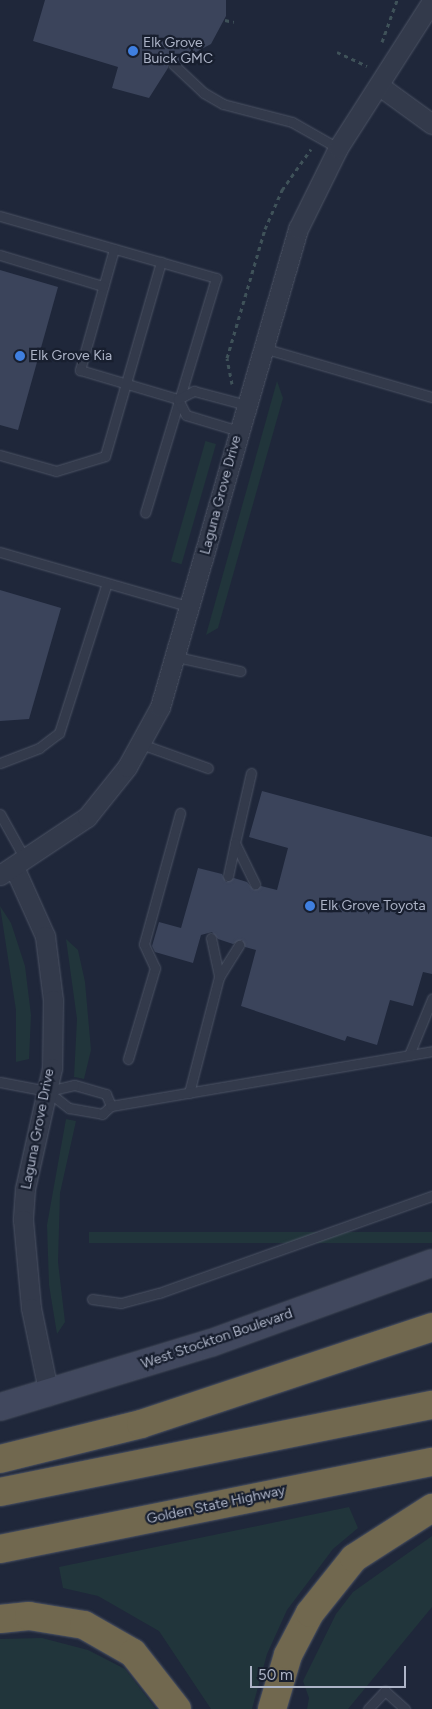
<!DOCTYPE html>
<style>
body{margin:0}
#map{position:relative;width:432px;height:1709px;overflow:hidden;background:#1f273a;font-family:Figtree,sans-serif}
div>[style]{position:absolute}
.green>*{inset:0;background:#21353b;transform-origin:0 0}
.building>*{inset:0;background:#3b445b}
.path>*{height:3px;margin-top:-1.5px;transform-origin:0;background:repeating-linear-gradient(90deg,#3f5259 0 4px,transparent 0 8px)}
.roads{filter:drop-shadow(0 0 1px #4d5465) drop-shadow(0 0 1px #4d5465)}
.lane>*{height:9px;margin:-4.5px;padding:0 4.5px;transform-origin:4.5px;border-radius:4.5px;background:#333a4b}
.street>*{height:19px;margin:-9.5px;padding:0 9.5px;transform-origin:9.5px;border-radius:9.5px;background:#333a4b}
.secondary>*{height:26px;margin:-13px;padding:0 13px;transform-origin:13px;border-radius:13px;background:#41485e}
.highway>*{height:28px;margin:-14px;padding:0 14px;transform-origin:14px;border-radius:14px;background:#71684f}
.dots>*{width:14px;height:14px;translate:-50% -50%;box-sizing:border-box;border:2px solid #181f2f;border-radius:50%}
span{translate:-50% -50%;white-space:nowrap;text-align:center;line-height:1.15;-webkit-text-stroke:4.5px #181f2f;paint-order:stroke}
.poi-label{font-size:14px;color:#adb4c7}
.left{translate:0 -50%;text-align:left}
.street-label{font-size:14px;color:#adb4c7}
.scale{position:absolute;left:250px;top:1666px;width:156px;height:22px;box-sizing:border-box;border:2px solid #adb4c7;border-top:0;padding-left:6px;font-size:15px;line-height:18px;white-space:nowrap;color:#adb4c7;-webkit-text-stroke:4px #181f2f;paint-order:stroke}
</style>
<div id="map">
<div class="green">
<div style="clip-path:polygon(277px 381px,283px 398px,218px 628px,206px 635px)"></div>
<div style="left:216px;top:444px;width:125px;height:11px;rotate:106deg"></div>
<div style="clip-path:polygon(0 906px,11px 923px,25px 966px,31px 1015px,29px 1059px,16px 1062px,16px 1010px)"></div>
<div style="clip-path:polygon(66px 939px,78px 950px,85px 982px,91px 1050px,84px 1079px,74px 1077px,77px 1019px)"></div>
<div style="clip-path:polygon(66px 1119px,76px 1121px,60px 1193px,58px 1262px,65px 1322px,57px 1334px,49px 1285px,47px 1225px)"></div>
<div style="left:432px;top:1232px;width:11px;height:343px;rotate:90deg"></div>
<div style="clip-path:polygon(349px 1507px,358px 1528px,333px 1549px,287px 1610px,267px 1654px,252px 1709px,211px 1709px,159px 1631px,98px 1596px,63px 1588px,59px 1567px)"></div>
<div style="clip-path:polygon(432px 1536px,432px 1607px,348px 1709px,307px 1709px,309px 1698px,303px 1681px,336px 1614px,353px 1592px)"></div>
<div style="clip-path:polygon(42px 1638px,88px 1650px,125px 1669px,156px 1709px,0 1709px,0 1639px)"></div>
</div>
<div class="building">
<div style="clip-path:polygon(45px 0,226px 0,226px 16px,211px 44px,179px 61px,168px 60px,168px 68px,149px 98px,112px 88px,118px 67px,33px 41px)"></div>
<div style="clip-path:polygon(0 270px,58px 287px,18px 430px,0 425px)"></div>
<div style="clip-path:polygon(0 590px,61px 608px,29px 719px,0 721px)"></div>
<div style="clip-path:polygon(262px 791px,432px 837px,432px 974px,423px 972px,413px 1006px,390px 1000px,377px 1045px,347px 1036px,345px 1041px,241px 1006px,256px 950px,245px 947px,242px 940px,233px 944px,218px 939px,212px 932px,201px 935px,193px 963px,155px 952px,152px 946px,159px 922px,181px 928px,198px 868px,222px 874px,226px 882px,234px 878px,247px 882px,254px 890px,261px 886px,277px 890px,288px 848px,249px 837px)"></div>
</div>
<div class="path">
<div style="left:225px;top:20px;width:9px;rotate:13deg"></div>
<div style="left:382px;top:42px;width:45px;rotate:-70.3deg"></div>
<div style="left:337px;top:52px;width:33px;rotate:25deg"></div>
<div style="left:232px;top:384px;width:26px;rotate:-101deg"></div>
<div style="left:227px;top:358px;width:134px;rotate:-73.6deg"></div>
<div style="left:265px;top:229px;width:43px;rotate:-66.4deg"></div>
<div style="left:282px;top:190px;width:50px;rotate:-54.7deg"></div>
</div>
<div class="roads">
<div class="lane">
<div style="left:173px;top:64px;width:42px;rotate:43.1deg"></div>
<div style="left:204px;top:93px;width:22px;rotate:30deg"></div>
<div style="left:223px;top:104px;width:71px;rotate:14.6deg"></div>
<div style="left:292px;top:122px;width:53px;rotate:29.5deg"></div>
<div style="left:0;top:216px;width:225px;rotate:16deg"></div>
<div style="left:216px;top:278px;width:245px;rotate:106.8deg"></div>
<div style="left:114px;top:249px;width:126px;rotate:105.7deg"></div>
<div style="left:80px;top:370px;width:102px;rotate:16.5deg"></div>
<div style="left:0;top:255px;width:108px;rotate:16.8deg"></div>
<div style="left:263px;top:348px;width:176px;rotate:16.2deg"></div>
<div style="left:239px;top:431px;width:55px;rotate:-163.2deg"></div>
<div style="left:186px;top:415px;width:18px;rotate:-117deg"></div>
<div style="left:178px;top:399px;width:18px;rotate:-27deg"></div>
<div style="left:194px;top:391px;width:55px;rotate:14.8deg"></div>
<div style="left:0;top:455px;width:58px;rotate:15.9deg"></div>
<div style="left:56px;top:471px;width:51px;rotate:-17deg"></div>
<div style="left:105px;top:456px;width:202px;rotate:-73.9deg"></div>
<div style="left:0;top:552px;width:199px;rotate:16.1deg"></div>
<div style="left:177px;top:657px;width:65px;rotate:12.5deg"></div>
<div style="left:141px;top:744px;width:71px;rotate:19.7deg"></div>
<div style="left:0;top:763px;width:42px;rotate:-21deg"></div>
<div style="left:39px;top:748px;width:25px;rotate:-37deg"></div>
<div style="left:59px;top:733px;width:157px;rotate:-72.3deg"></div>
<div style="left:251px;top:773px;width:72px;rotate:102.9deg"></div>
<div style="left:235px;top:843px;width:46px;rotate:64deg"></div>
<div style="left:0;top:814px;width:51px;rotate:60.9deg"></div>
<div style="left:228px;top:876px;width:34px;rotate:-78deg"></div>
<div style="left:211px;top:938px;width:40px;rotate:78deg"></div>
<div style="left:409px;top:1055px;width:61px;rotate:-67.7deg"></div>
<div style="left:128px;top:1059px;width:95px;rotate:-73.5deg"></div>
<div style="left:155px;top:968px;width:26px;rotate:-115deg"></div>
<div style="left:144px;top:944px;width:136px;rotate:-74.6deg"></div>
<div style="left:0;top:1082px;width:48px;rotate:10.8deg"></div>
<div style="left:47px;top:1091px;width:28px;rotate:38deg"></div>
<div style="left:69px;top:1108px;width:34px;rotate:10deg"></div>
<div style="left:102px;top:1114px;width:12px;rotate:-42deg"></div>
<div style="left:111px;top:1106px;width:13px;rotate:-113deg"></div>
<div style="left:106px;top:1094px;width:33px;rotate:-164deg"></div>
<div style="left:74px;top:1085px;width:28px;rotate:167deg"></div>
<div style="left:189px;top:1093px;width:120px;rotate:-75.5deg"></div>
<div style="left:219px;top:977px;width:38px;rotate:-58deg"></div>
<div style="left:111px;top:1106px;width:326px;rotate:-9.7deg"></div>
<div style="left:92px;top:1299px;width:29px;rotate:8deg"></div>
<div style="left:121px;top:1303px;width:39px;rotate:-15deg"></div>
<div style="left:159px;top:1293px;width:290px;rotate:-19.6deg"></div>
<div style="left:368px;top:1709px;width:25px;rotate:-47deg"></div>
<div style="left:385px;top:1691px;width:27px;rotate:42deg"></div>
</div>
<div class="street">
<div style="left:381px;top:87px;width:63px;rotate:36deg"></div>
<div style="left:14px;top:867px;width:76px;rotate:65.8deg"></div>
<div style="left:45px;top:936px;width:64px;rotate:82.9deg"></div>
<div style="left:53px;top:1000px;width:68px;rotate:90.8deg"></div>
<div style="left:52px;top:1068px;width:124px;rotate:102.6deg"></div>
<div style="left:25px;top:1189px;width:31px;rotate:94deg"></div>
<div style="left:23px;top:1220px;width:88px;rotate:84.8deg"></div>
<div style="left:31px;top:1308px;width:89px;rotate:78.3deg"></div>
<div style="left:0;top:875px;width:105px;rotate:-33.7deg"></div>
<div style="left:87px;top:817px;width:64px;rotate:-51.3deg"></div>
<div style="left:127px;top:767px;width:68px;rotate:-61.2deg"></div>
<div style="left:160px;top:707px;width:498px;rotate:-73.9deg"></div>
<div style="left:298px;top:229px;width:90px;rotate:-63.7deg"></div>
<div style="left:338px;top:148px;width:174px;rotate:-57.4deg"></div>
</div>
<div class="secondary">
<div style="left:0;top:1407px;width:220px;rotate:-16.9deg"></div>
<div style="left:211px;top:1343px;width:235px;rotate:-19.9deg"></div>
</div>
<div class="highway">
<div style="left:0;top:1459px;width:145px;rotate:-13.9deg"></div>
<div style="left:141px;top:1424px;width:307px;rotate:-18.4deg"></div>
<div style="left:0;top:1492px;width:441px;rotate:-11.4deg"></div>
<div style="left:0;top:1549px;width:441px;rotate:-11.4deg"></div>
<div style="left:0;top:1619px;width:29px;rotate:-6deg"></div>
<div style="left:29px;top:1616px;width:56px;rotate:9.3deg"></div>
<div style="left:84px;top:1625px;width:56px;rotate:29.7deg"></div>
<div style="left:133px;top:1653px;width:71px;rotate:51.8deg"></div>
<div style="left:272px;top:1709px;width:56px;rotate:-73.5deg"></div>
<div style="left:288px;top:1655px;width:47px;rotate:-62.4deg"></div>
<div style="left:310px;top:1613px;width:70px;rotate:-51.3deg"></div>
<div style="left:354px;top:1558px;width:93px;rotate:-32.7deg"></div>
</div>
</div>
<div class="dots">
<div style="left:133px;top:51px;background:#3f7fe0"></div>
<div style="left:20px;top:356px;background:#3f7fe0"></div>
<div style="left:310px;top:906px;background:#3f7fe0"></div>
</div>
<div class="poi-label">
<span class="left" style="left:143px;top:51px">Elk Grove<br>Buick GMC</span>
<span class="left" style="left:30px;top:356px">Elk Grove Kia</span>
<span class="left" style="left:320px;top:906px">Elk Grove Toyota</span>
</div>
<div class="street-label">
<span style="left:221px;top:495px;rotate:-75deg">Laguna Grove Drive</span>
<span style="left:38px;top:1129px;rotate:-79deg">Laguna Grove Drive</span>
<span style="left:217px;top:1339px;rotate:-19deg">West Stockton Boulevard</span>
<span style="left:216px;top:1505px;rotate:-12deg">Golden State Highway</span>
</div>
<div class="scale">50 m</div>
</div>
